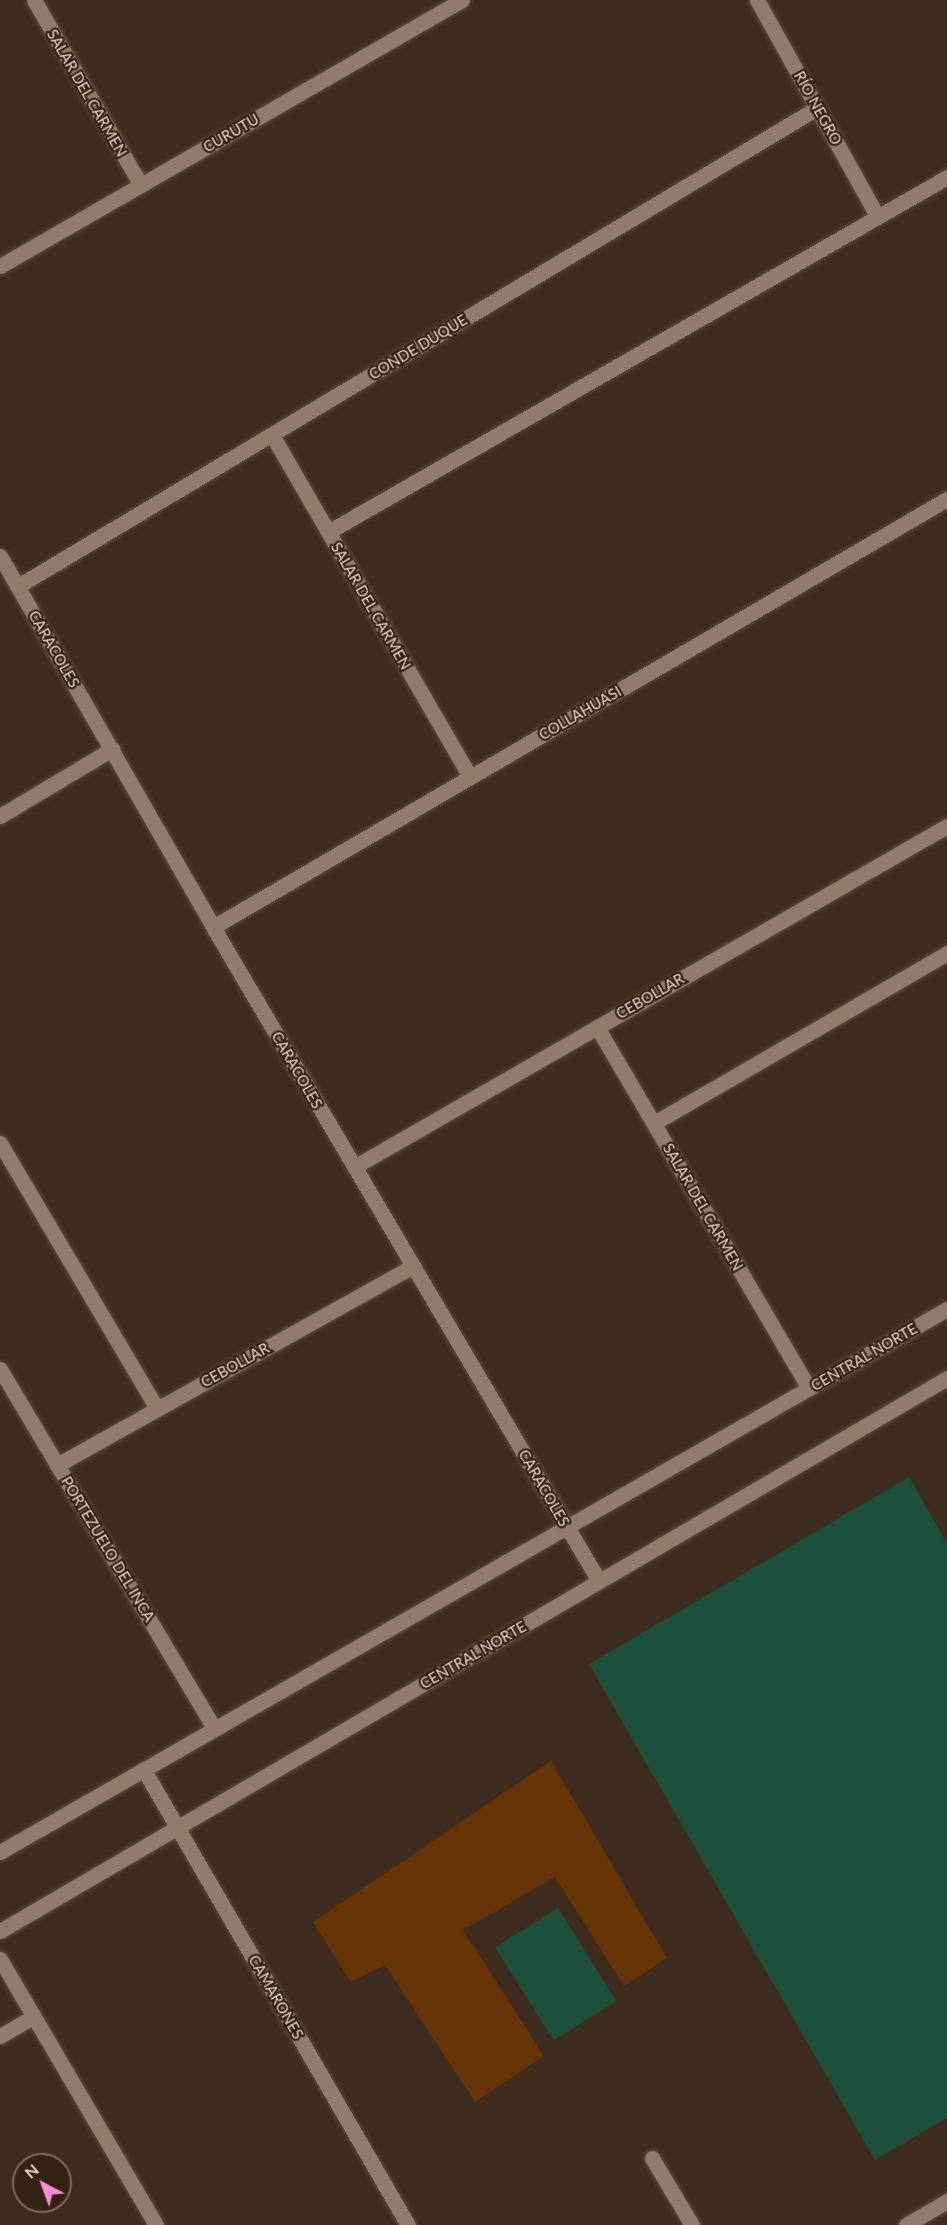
<!DOCTYPE html>
<meta charset="utf-8">
<style>
body{margin:0}
#map{position:relative;width:947px;height:2225px;overflow:hidden;background:#3e2c1f;font-family:Lato,sans-serif}
div>[style]{position:absolute}
.green>*{inset:0;background:#1c503a;transform-origin:0 0}
.building>*{inset:0;background:#663406}
.roads{filter:drop-shadow(0 0 2px #594a3f) drop-shadow(0 0 2px #594a3f)}
.minor>*{height:15px;margin:-7.5px;padding:0 7.5px;transform-origin:7.5px;border-radius:7.5px;background:#907b6c}
.tertiary>*{height:15px;margin:-7.5px;padding:0 7.5px;transform-origin:7.5px;border-radius:7.5px;background:#907b6c}
span{translate:-50% -50%;white-space:nowrap;text-align:center;line-height:1.15;-webkit-text-stroke:4.5px #342215;paint-order:stroke}
.street-label{font-size:15px;color:#e2d6ce}
.north{position:absolute;left:12px;top:2153px;width:60px;height:60px;box-sizing:border-box;background:#342215;border:2px solid #7a6a5f;border-radius:50%;rotate:319deg;font-size:16px;font-weight:700;line-height:24px;text-align:center;color:#e2d6ce}
.north::after{content:'';display:block;margin:auto;width:21px;height:27px;background:#f491d4;clip-path:polygon(50% 0,100% 100%,50% 72%,0 100%)}
</style>
<div id="map">
<div class="green">
<div style="clip-path:polygon(909px 1477px,947px 1543px,947px 2118px,875px 2160px,589px 1664px)"></div>
<div style="left:558px;top:1908px;width:110px;height:74px;rotate:58deg"></div>
</div>
<div class="building">
<div style="clip-path:polygon(551px 1761px,667px 1958px,624px 1986px,555px 1877px,463px 1930px,544px 2056px,475px 2102px,385px 1965px,351px 1982px,313px 1922px)"></div>
</div>
<div class="roads">
<div class="minor">
<div style="left:34px;top:0;width:214px;rotate:60deg"></div>
<div style="left:757px;top:0;width:248px;rotate:60.9deg"></div>
<div style="left:0;top:266px;width:533px;rotate:-29.93deg"></div>
<div style="left:272px;top:435px;width:395px;rotate:59.9deg"></div>
<div style="left:328px;top:532px;width:714px;rotate:-29.83deg"></div>
<div style="left:0;top:556px;width:428px;rotate:60.1deg"></div>
<div style="left:213px;top:927px;width:759px;rotate:59.45deg"></div>
<div style="left:18px;top:586px;width:931px;rotate:-30.89deg"></div>
<div style="left:0;top:816px;width:131px;rotate:-30.9deg"></div>
<div style="left:213px;top:927px;width:850px;rotate:-30.25deg"></div>
<div style="left:597px;top:1027px;width:419px;rotate:59.6deg"></div>
<div style="left:654px;top:1123px;width:339px;rotate:-30.1deg"></div>
<div style="left:0;top:1143px;width:309px;rotate:59.4deg"></div>
<div style="left:354px;top:1167px;width:684px;rotate:-29.9deg"></div>
<div style="left:0;top:1369px;width:419px;rotate:59.2deg"></div>
<div style="left:57px;top:1465px;width:408px;rotate:-29.2deg"></div>
<div style="left:144px;top:1770px;width:526px;rotate:59.88deg"></div>
<div style="left:0;top:1852px;width:1092px;rotate:-29.83deg"></div>
<div style="left:0;top:1931px;width:1097px;rotate:-30.28deg"></div>
<div style="left:0;top:1959px;width:308px;rotate:59.6deg"></div>
<div style="left:0;top:2036px;width:39px;rotate:-30deg"></div>
<div style="left:652px;top:2158px;width:78px;rotate:59.2deg"></div>
</div>
<div class="tertiary">
<div style="left:906px;top:2225px;width:48px;rotate:-30.3deg"></div>
</div>
</div>
<div class="street-label">
<span style="left:87px;top:93px;rotate:60deg">SALAR DEL CARMEN</span>
<span style="left:818px;top:108px;rotate:61deg">RÍO NEGRO</span>
<span style="left:231px;top:133px;rotate:-30deg">CURUTU</span>
<span style="left:418px;top:347px;rotate:-31deg">CONDE DUQUE</span>
<span style="left:371px;top:606px;rotate:60deg">SALAR DEL CARMEN</span>
<span style="left:54px;top:649px;rotate:60deg">CARACOLES</span>
<span style="left:580px;top:713px;rotate:-30deg">COLLAHUASI</span>
<span style="left:650px;top:996px;rotate:-30deg">CEBOLLAR</span>
<span style="left:297px;top:1070px;rotate:60deg">CARACOLES</span>
<span style="left:703px;top:1207px;rotate:60deg">SALAR DEL CARMEN</span>
<span style="left:864px;top:1357px;rotate:-30deg">CENTRAL NORTE</span>
<span style="left:235px;top:1365px;rotate:-29deg">CEBOLLAR</span>
<span style="left:544px;top:1488px;rotate:60deg">CARACOLES</span>
<span style="left:108px;top:1549px;rotate:59deg">PORTEZUELO DEL INCA</span>
<span style="left:473px;top:1655px;rotate:-30deg">CENTRAL NORTE</span>
<span style="left:276px;top:1997px;rotate:60deg">CAMARONES</span>
</div>
<div class="north">N</div>
</div>
